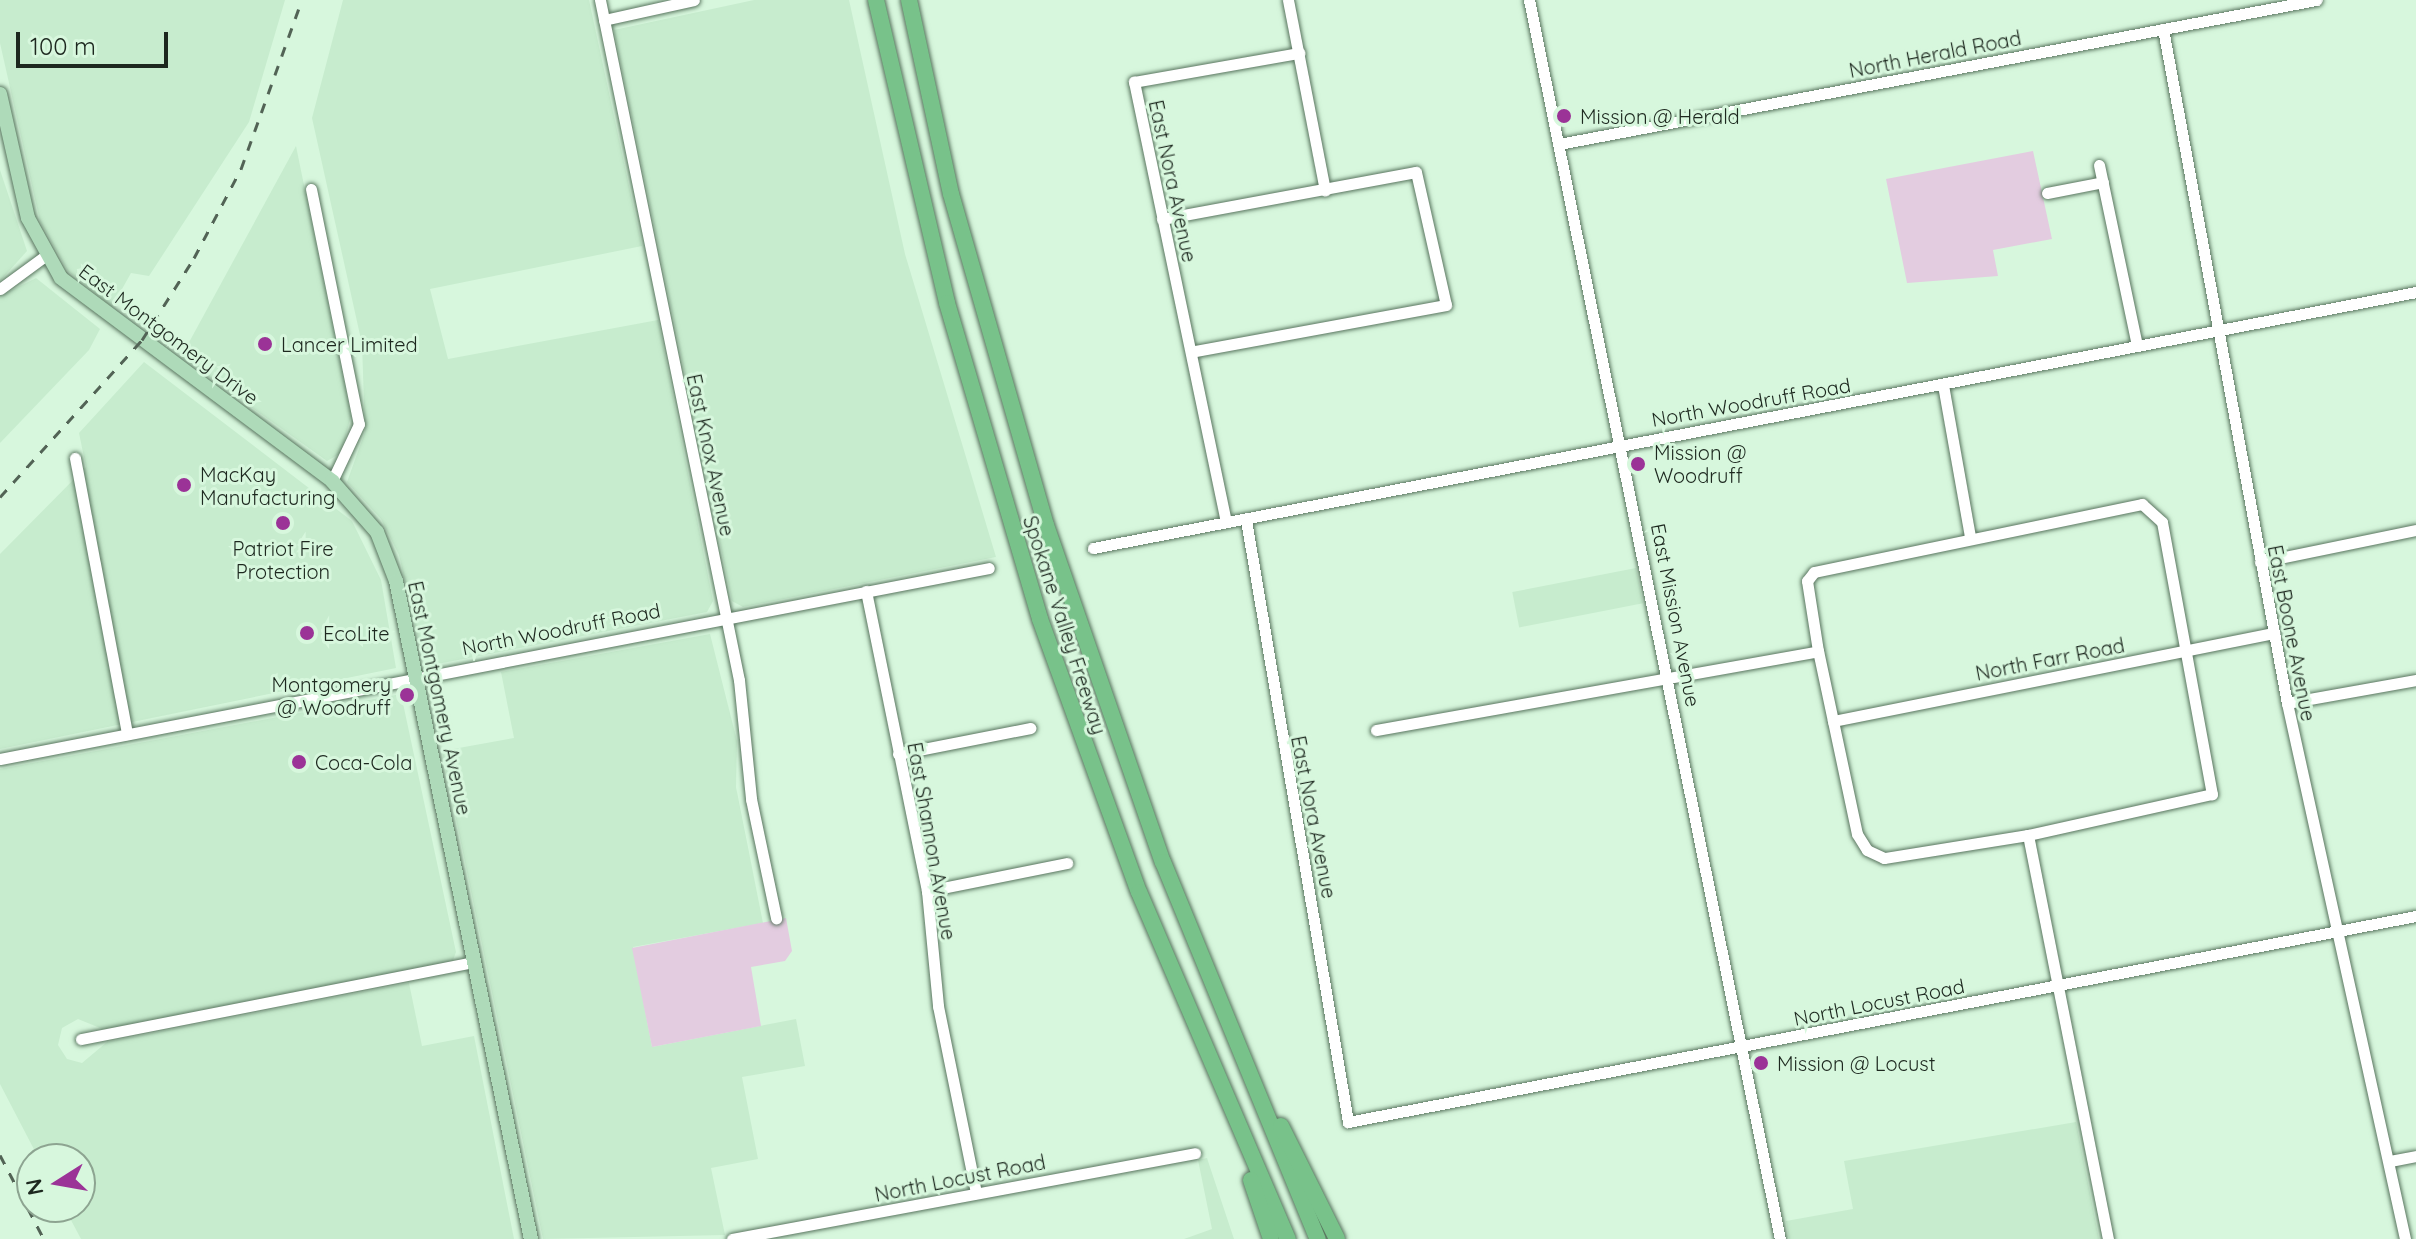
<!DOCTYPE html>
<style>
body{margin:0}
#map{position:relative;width:2416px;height:1239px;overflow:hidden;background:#d7f7dd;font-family:Quicksand,sans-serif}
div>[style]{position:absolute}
.built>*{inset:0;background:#c7ecce;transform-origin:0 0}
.green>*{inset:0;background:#e3cce0}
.roads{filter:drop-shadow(0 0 2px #59755f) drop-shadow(0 0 2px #59755f)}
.minor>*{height:11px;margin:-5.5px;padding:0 5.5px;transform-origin:5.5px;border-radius:5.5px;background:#fff}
.major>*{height:14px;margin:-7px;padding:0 7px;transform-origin:7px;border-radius:7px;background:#aedab9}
.highway>*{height:16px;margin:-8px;padding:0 8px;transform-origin:8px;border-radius:8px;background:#78c28a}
.rail>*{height:3px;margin-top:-1.5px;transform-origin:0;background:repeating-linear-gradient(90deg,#526355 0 10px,transparent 0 20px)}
.dots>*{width:22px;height:22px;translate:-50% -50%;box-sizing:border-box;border:4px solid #d7f7dd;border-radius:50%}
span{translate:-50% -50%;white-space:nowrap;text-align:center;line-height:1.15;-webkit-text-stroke:6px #d7f7dd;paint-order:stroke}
.street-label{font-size:20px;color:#1d281f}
.poi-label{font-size:20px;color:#1d281f}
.left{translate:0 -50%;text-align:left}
.right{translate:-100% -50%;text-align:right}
.north{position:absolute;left:16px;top:1143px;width:80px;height:80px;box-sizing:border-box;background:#d7f7dd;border:2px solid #8da491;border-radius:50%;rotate:259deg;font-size:22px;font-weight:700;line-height:32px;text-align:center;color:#1d281f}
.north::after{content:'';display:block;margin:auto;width:28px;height:36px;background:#9b3397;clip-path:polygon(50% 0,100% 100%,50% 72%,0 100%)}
.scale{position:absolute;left:16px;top:32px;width:152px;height:36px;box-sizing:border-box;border:4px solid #1d281f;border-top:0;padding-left:10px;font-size:24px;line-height:28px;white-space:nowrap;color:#1d281f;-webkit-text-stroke:6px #d7f7dd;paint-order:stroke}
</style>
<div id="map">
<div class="built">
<div style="clip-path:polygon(0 0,285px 0,249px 122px,149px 276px,131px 273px,112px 307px,68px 271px,40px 221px,0 43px)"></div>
<div style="clip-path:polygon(343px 0,589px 0,642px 246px,430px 289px,448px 359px,658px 320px,713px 601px,707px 612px,432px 665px,423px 659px,399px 555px,381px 519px,347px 482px,365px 432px,362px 344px,312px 118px)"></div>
<div style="clip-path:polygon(754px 0,849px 0,905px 254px,996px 557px,743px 607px,732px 601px,614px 30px)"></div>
<div style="clip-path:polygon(296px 146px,351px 416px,341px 453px,327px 461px,181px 357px)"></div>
<div style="clip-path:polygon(0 170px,27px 251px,0 281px)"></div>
<div style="clip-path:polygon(36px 278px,100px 329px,89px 350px,0 443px,0 296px)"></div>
<div style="clip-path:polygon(144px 362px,352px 521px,381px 580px,396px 668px,0 749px,0 554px,86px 467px,79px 433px)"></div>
<div style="left:1636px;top:568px;width:36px;height:126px;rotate:79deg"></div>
<div style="clip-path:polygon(710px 634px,737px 741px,736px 787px,763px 923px,633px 947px,652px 1047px,796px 1019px,805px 1066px,742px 1077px,758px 1159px,711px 1168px,725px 1235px,543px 1239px,442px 751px,514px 738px,501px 672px)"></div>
<div style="clip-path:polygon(401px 694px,456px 952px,452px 963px,105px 1030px,78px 1019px,62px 1028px,58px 1045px,67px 1059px,82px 1063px,107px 1042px,409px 983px,422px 1046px,474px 1036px,514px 1239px,81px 1239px,64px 1207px,80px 1207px,80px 1159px,39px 1159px,0 1084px,0 769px)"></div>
<div style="clip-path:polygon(2076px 1122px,2099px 1239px,1789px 1239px,1786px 1221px,1853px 1209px,1844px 1161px)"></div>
<div style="clip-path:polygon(1207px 1158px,1234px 1239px,1184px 1239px,1212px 1229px,1198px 1160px)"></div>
</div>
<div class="green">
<div style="clip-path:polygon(2033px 151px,2052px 239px,1993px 250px,1998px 276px,1907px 283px,1886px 179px)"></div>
<div style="clip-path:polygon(786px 918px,792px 951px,785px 961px,751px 967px,761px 1026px,652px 1047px,632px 948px)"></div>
</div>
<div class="roads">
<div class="minor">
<div style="left:600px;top:0;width:694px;rotate:78.45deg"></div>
<div style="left:739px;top:680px;width:120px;rotate:84.2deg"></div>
<div style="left:751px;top:799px;width:122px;rotate:78.1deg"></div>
<div style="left:1288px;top:0;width:194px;rotate:79deg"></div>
<div style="left:1529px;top:0;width:1264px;rotate:78.55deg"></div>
<div style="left:604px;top:20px;width:92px;rotate:-12.5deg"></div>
<div style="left:2163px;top:29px;width:685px;rotate:79.58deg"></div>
<div style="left:2287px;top:703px;width:549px;rotate:77.58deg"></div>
<div style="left:1559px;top:144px;width:771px;rotate:-10.77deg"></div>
<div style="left:2099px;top:165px;width:185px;rotate:78.1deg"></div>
<div style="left:311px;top:189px;width:240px;rotate:78.5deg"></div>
<div style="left:359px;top:424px;width:63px;rotate:115.3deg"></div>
<div style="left:2047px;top:193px;width:57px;rotate:-11.1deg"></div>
<div style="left:1162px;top:219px;width:258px;rotate:-10.5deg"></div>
<div style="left:1416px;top:172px;width:136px;rotate:77.3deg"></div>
<div style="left:1446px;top:305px;width:259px;rotate:169.6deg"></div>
<div style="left:0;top:289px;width:56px;rotate:-36.3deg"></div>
<div style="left:1943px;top:385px;width:153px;rotate:79.9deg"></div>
<div style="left:75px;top:458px;width:281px;rotate:79.3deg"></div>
<div style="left:2142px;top:504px;width:27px;rotate:42deg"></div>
<div style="left:2162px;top:522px;width:277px;rotate:79.6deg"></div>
<div style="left:2212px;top:794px;width:189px;rotate:167.4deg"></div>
<div style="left:2028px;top:835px;width:146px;rotate:170.9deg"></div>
<div style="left:1884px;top:858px;width:19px;rotate:-155deg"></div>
<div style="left:1867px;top:850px;width:19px;rotate:-122deg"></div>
<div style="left:1857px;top:834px;width:187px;rotate:-102deg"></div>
<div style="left:1818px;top:651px;width:71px;rotate:-98.9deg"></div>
<div style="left:1807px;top:581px;width:11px;rotate:-52deg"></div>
<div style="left:1814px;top:572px;width:335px;rotate:-11.7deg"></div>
<div style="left:1246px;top:520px;width:611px;rotate:80.38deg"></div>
<div style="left:1348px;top:1122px;width:1088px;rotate:-10.92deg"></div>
<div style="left:1226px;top:522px;width:450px;rotate:-101.8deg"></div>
<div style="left:1134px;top:82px;width:168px;rotate:-10deg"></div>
<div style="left:1093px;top:548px;width:1348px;rotate:-10.95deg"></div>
<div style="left:2260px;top:562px;width:159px;rotate:-11.6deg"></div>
<div style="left:866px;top:591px;width:306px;rotate:78.5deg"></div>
<div style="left:927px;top:891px;width:116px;rotate:84.5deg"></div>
<div style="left:938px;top:1006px;width:191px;rotate:78.5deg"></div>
<div style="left:2287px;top:703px;width:131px;rotate:-10.1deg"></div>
<div style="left:1833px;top:721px;width:450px;rotate:-11.3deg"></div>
<div style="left:1376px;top:730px;width:449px;rotate:-10.1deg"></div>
<div style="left:898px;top:754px;width:135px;rotate:-11.1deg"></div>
<div style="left:0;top:759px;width:1007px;rotate:-10.93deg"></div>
<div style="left:2028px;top:835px;width:412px;rotate:78.8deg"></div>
<div style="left:927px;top:891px;width:143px;rotate:-11.3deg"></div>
<div style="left:81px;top:1039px;width:399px;rotate:-11.1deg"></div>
<div style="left:2390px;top:1161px;width:26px;rotate:-11deg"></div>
<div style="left:732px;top:1239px;width:471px;rotate:-10.5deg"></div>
</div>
<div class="major">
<div style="left:0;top:94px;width:127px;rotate:77.3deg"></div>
<div style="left:28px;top:218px;width:68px;rotate:61.2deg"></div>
<div style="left:61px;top:278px;width:339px;rotate:36.8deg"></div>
<div style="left:332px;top:481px;width:68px;rotate:48.6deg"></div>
<div style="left:377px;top:532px;width:53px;rotate:68.8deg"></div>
<div style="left:396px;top:581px;width:672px;rotate:78.41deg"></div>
</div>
<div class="highway">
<div style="left:876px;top:0;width:311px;rotate:76.8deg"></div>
<div style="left:947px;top:303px;width:329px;rotate:73.6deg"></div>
<div style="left:1040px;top:619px;width:290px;rotate:70.1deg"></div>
<div style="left:1139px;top:892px;width:378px;rotate:66.8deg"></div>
<div style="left:909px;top:0;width:198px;rotate:77.8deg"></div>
<div style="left:951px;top:194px;width:344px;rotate:74deg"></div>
<div style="left:1046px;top:525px;width:357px;rotate:70.9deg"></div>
<div style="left:1163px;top:862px;width:408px;rotate:67.7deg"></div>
<div style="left:1281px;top:1126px;width:126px;rotate:63.6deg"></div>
<div style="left:1251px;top:1180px;width:62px;rotate:71.3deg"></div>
</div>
</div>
<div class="rail">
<div style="left:0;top:497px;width:212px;rotate:-47.9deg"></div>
<div style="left:142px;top:340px;width:97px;rotate:-57.6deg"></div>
<div style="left:194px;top:258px;width:101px;rotate:-62.2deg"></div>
<div style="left:241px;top:169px;width:180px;rotate:-70.2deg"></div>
<div style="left:0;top:1155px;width:95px;rotate:62.4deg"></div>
</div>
<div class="dots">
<div style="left:1564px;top:116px;background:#9b3397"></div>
<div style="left:265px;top:344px;background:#9b3397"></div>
<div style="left:1638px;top:464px;background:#9b3397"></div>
<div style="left:184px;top:485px;background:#9b3397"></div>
<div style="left:283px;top:523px;background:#9b3397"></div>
<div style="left:307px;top:633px;background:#9b3397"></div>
<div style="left:407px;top:695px;background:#9b3397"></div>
<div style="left:299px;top:762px;background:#9b3397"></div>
<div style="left:1761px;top:1063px;background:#9b3397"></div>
</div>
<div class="street-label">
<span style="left:1935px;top:54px;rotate:-11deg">North Herald Road</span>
<span style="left:1173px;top:181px;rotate:78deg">East Nora Avenue</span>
<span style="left:169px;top:334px;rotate:37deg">East Montgomery Drive</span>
<span style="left:1751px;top:402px;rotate:-10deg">North Woodruff Road</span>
<span style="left:711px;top:455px;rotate:78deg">East Knox Avenue</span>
<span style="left:1676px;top:615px;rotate:79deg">East Mission Avenue</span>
<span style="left:1065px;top:625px;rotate:72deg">Spokane Valley Freeway</span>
<span style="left:561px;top:629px;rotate:-11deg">North Woodruff Road</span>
<span style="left:2292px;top:633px;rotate:79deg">East Boone Avenue</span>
<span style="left:2050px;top:659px;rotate:-11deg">North Farr Road</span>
<span style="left:440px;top:698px;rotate:78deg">East Montgomery Avenue</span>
<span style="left:1314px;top:817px;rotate:79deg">East Nora Avenue</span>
<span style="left:932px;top:841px;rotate:80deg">East Shannon Avenue</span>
<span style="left:1879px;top:1002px;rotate:-11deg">North Locust Road</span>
<span style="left:960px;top:1178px;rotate:-11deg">North Locust Road</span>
</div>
<div class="poi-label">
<span class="left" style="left:1580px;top:116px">Mission @ Herald</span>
<span class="left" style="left:281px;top:344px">Lancer Limited</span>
<span class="left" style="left:1654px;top:464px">Mission @<br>Woodruff</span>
<span class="left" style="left:200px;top:486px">MacKay<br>Manufacturing</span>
<span style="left:283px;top:560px">Patriot Fire<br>Protection</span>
<span class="left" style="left:323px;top:633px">EcoLite</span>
<span class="right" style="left:391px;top:696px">Montgomery<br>@ Woodruff</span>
<span class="left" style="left:315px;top:762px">Coca-Cola</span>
<span class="left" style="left:1777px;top:1063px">Mission @ Locust</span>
</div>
<div class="north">N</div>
<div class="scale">100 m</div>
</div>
